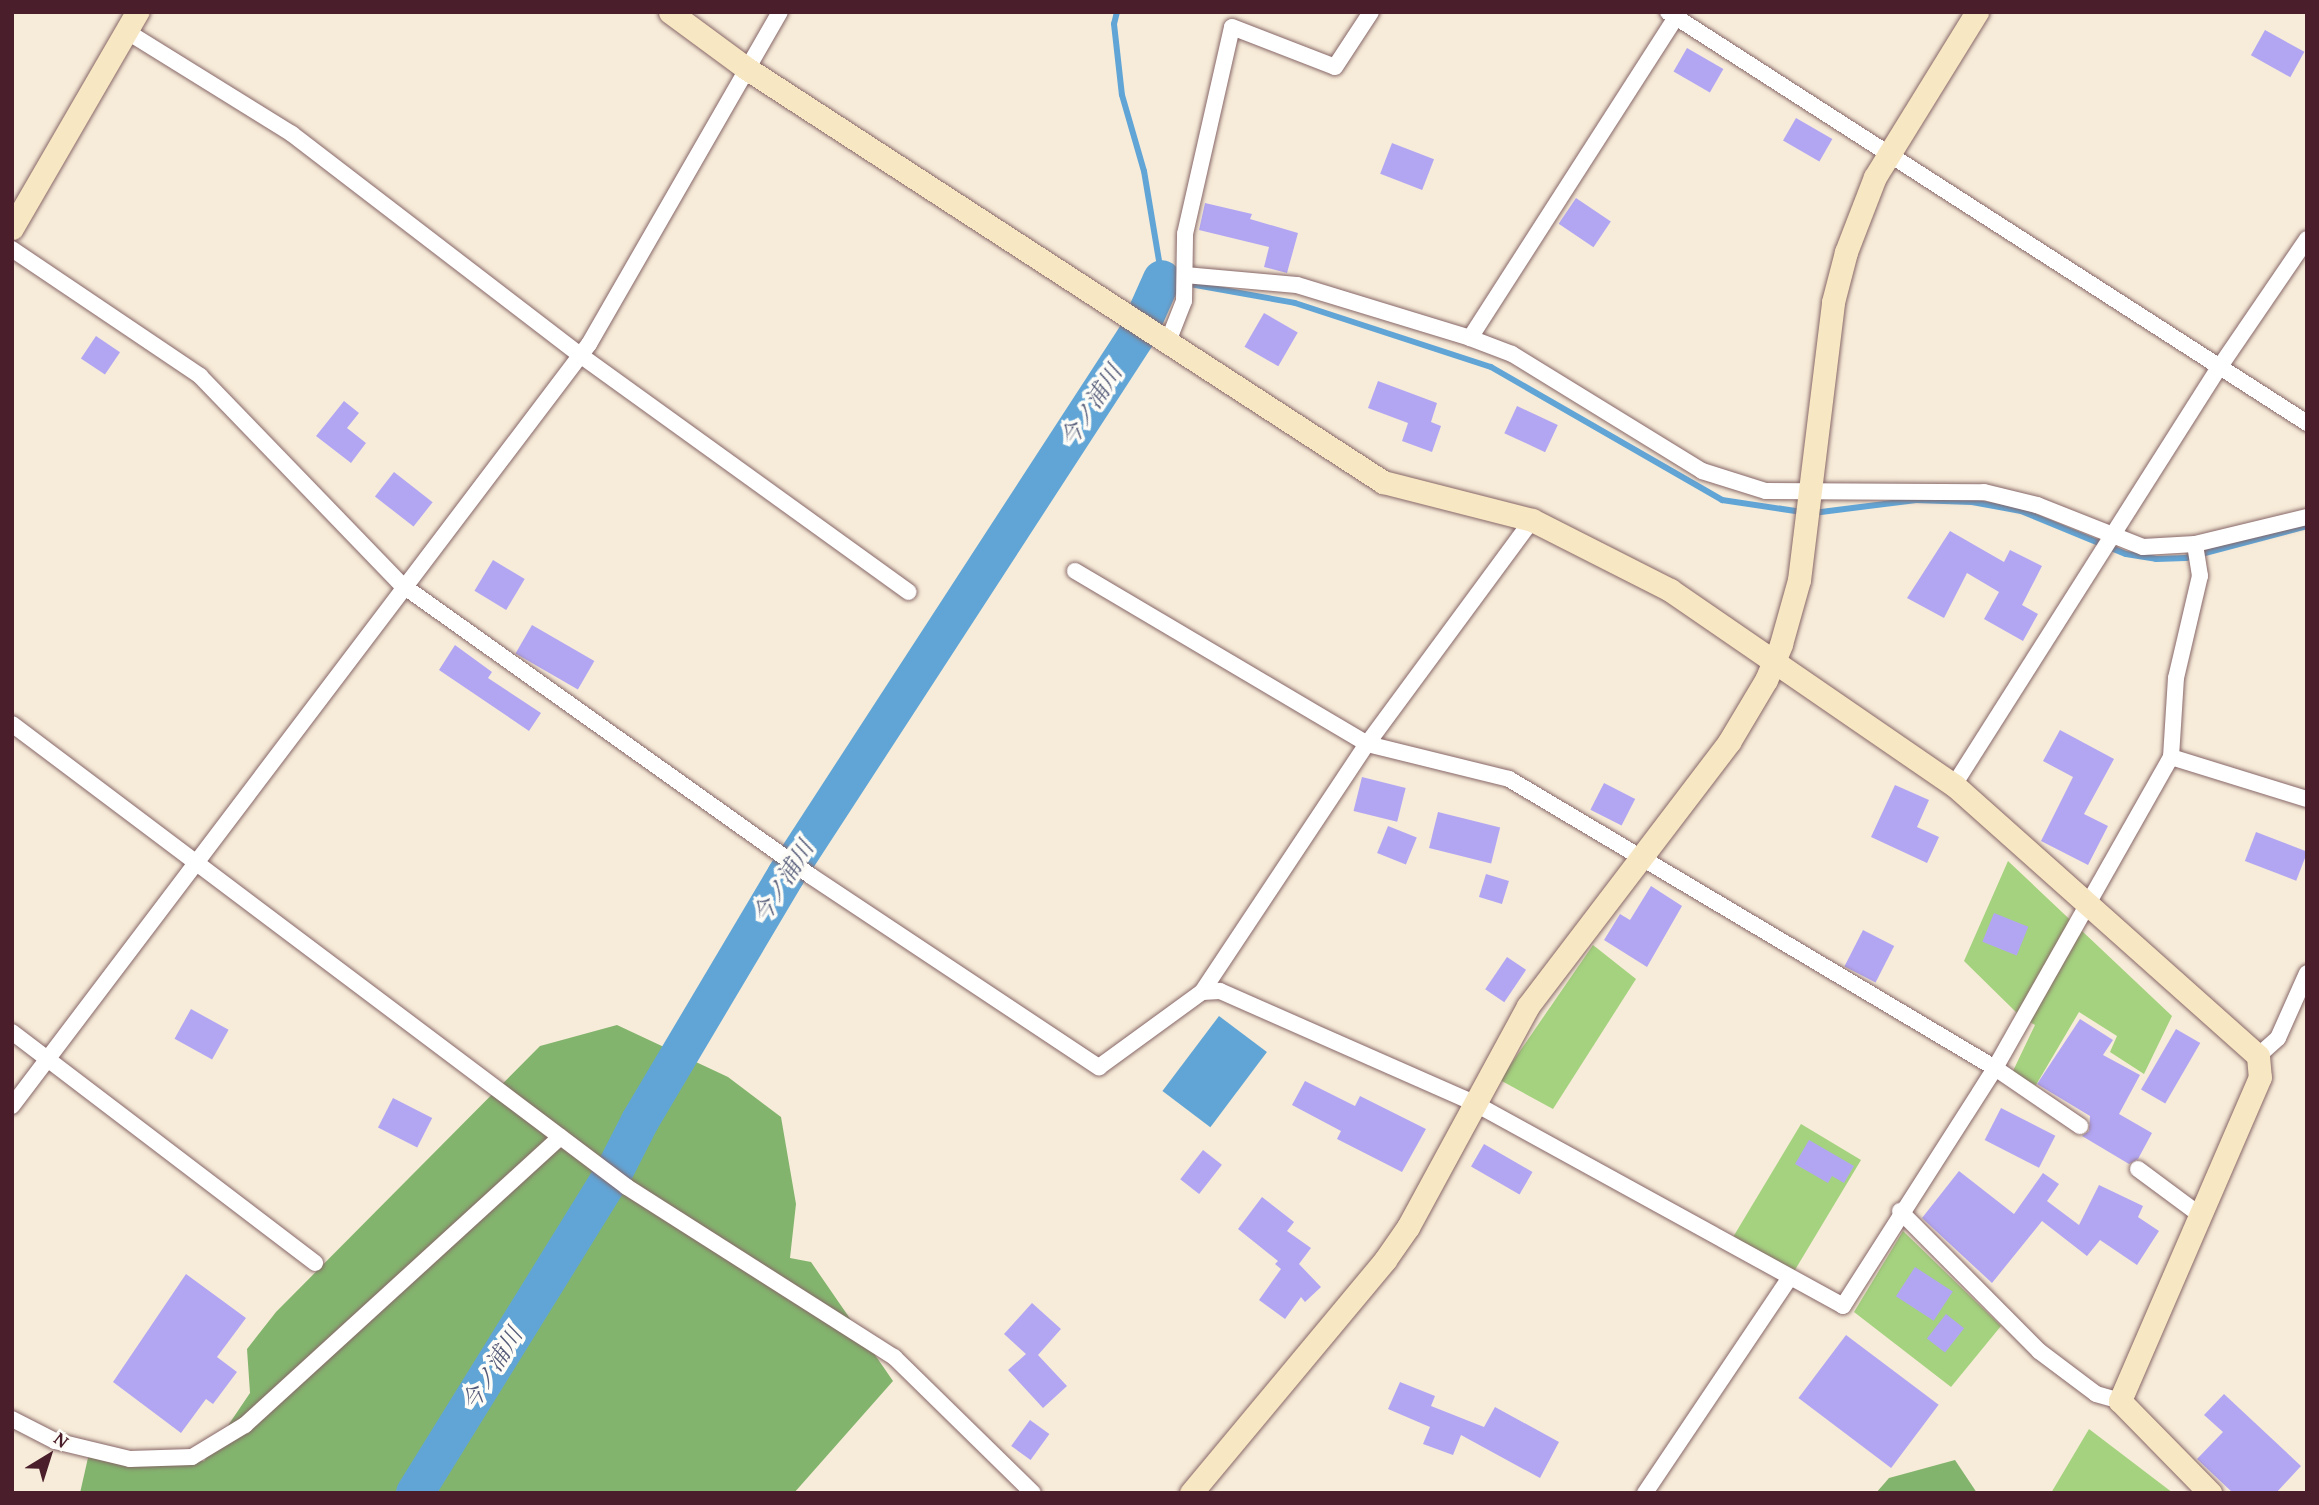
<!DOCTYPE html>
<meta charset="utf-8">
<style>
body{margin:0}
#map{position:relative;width:2319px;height:1505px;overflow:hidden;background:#f7ecd9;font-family:"Gentium Book Plus","Noto Serif JP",serif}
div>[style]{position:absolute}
.green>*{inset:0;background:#a4d27f;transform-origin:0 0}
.forest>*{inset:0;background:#83b46e}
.water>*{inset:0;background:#61a5d6;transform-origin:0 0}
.stream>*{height:6px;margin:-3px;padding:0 3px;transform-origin:3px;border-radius:3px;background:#61a5d6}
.river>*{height:38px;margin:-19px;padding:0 19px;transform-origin:19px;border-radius:19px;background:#61a5d6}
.building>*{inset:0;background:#b2a6f3;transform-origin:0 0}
.roads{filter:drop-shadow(0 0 2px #876768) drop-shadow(0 0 2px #876768)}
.street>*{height:16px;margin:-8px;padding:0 8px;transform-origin:8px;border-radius:8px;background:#fff}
.secondary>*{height:23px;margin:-11.5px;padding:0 11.5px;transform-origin:11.5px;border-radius:11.5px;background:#f8e7c3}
span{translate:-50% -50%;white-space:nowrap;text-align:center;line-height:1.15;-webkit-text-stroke:7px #fdfcf7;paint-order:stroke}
.water-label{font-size:23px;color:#545b78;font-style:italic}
.frame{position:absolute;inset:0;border:14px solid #4a1f2b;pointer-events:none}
.north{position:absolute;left:14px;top:1421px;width:70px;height:70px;-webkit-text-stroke:5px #fdfcf7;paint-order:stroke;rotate:38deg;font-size:19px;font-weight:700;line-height:28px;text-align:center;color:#4a1f2b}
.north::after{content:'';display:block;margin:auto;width:24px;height:32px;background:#4a1f2b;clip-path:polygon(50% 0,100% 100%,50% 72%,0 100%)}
</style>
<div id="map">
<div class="green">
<div style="clip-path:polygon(2008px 861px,2172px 1016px,2144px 1074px,2110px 1052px,2117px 1036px,2079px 1012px,2036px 1085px,2012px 1073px,2035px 1025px,2020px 1016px,1964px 961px)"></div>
<div style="clip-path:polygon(1593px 945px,1636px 979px,1553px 1109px,1500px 1080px)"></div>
<div style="left:1801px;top:1124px;width:70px;height:131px;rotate:31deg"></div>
<div style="clip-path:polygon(1903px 1231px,2001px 1326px,1951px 1387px,1854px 1312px)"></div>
<div style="clip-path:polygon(2089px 1429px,2173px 1493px,2051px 1493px)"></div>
</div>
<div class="forest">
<div style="clip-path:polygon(617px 1025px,728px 1077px,781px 1117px,796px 1204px,790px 1258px,811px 1262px,893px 1381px,794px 1493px,80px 1493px,90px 1449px,204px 1461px,250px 1393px,247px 1349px,276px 1312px,540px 1046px)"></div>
<div style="clip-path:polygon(1955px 1460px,1977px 1493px,1876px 1493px,1889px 1478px)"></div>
</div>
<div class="water">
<div style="left:1219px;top:1016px;width:60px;height:94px;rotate:37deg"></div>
</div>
<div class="stream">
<div style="left:1117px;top:12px;width:12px;rotate:104deg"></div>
<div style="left:1114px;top:24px;width:71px;rotate:83.6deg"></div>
<div style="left:1122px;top:95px;width:79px;rotate:73.9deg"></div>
<div style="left:1144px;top:171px;width:109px;rotate:80.5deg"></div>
<div style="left:1162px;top:279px;width:135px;rotate:10.2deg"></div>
<div style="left:1295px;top:303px;width:206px;rotate:18.1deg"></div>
<div style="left:1491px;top:367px;width:267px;rotate:29.9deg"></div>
<div style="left:1722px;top:500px;width:81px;rotate:8.5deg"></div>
<div style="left:1813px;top:513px;width:104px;rotate:-7.2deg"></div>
<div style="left:1916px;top:500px;width:56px;rotate:2deg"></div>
<div style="left:1972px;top:502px;width:50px;rotate:10.4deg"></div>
<div style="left:2021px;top:511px;width:113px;rotate:22.3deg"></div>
<div style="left:2126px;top:554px;width:30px;rotate:9deg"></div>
<div style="left:2156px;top:559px;width:30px;rotate:-2deg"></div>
<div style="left:2186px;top:558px;width:125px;rotate:-14.8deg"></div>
</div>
<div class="river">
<div style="left:415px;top:1493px;width:375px;rotate:-58.2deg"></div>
<div style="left:613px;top:1174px;width:59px;rotate:-63deg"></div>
<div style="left:640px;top:1121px;width:286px;rotate:-59.3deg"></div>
<div style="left:786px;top:875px;width:644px;rotate:-56.98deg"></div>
<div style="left:1137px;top:335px;width:61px;rotate:-65.9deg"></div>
</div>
<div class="building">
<div style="left:2265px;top:30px;width:45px;height:29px;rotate:29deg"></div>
<div style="left:1687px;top:48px;width:42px;height:27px;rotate:30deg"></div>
<div style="left:1796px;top:118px;width:42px;height:26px;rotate:30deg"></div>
<div style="left:1392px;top:143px;width:45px;height:33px;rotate:21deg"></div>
<div style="left:1576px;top:198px;width:42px;height:31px;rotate:34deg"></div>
<div style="clip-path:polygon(1205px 203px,1252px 214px,1250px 219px,1298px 233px,1287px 273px,1264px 267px,1269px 247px,1199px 230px)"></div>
<div style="left:1264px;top:313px;width:39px;height:39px;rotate:30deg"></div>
<div style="left:96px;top:336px;width:29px;height:27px;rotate:34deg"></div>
<div style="clip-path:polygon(1378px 381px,1437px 403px,1431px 422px,1441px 426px,1432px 452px,1402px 441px,1408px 423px,1368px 408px)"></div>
<div style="clip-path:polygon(344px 401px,359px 413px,347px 428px,366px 443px,351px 463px,316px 436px)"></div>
<div style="left:1517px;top:406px;width:45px;height:30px;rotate:25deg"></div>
<div style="left:394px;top:472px;width:49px;height:31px;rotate:38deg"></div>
<div style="clip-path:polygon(1950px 531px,2004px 562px,2010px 550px,2042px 566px,2022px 605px,2038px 614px,2023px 641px,1984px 619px,1999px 592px,1967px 573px,1944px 618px,1907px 598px)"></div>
<div style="left:493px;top:560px;width:37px;height:36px;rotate:31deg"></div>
<div style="left:532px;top:625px;width:72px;height:33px;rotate:30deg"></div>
<div style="clip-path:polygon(455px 645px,492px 672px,488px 678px,541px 713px,529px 731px,439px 670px)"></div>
<div style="clip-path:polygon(2060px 730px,2114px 759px,2084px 814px,2108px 826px,2088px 865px,2041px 841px,2073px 777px,2043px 761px)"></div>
<div style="left:1362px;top:777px;width:45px;height:35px;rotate:14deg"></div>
<div style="left:1604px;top:783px;width:35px;height:30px;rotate:27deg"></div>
<div style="clip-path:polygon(1895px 785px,1929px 800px,1917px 827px,1939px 837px,1927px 863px,1871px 837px)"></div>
<div style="left:1438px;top:812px;width:64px;height:37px;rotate:14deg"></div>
<div style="left:1388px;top:826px;width:31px;height:29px;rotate:22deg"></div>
<div style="left:2256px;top:832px;width:55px;height:31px;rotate:21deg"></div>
<div style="left:1486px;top:874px;width:24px;height:24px;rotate:17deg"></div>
<div style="clip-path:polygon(1651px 886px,1682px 906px,1647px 967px,1604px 940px,1620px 914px,1630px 920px)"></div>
<div style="left:1994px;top:913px;width:37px;height:31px;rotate:22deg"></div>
<div style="left:1863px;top:930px;width:35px;height:41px;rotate:27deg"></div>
<div style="left:1507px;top:957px;width:23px;height:39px;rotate:34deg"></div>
<div style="left:191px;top:1009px;width:43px;height:34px;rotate:29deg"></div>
<div style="clip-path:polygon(2080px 1019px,2113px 1040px,2103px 1055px,2140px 1075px,2119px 1114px,2152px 1133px,2138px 1159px,2129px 1164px,2082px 1136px,2089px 1131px,2090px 1116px,2037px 1084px)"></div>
<div style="left:2176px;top:1029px;width:28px;height:70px;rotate:30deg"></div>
<div style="clip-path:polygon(1305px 1081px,1355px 1106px,1360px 1096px,1426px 1129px,1402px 1172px,1337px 1139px,1341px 1131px,1292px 1105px)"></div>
<div style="left:393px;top:1098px;width:44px;height:33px;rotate:27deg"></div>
<div style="left:2001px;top:1108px;width:61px;height:36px;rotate:27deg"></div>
<div style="clip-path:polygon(1809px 1140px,1854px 1166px,1844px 1183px,1832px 1176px,1828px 1183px,1795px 1164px)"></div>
<div style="left:1484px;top:1144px;width:56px;height:26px;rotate:30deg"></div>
<div style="left:1203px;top:1150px;width:24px;height:37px;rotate:38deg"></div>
<div style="clip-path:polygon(1959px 1171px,2014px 1214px,2043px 1173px,2059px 1184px,2047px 1201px,2079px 1225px,2099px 1185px,2143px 1206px,2138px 1217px,2159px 1231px,2137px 1265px,2100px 1240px,2087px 1256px,2042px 1221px,1992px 1283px,1922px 1218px)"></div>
<div style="clip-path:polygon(1262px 1197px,1294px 1222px,1287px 1231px,1311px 1248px,1299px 1264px,1321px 1287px,1305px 1302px,1301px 1297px,1285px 1319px,1259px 1300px,1281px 1269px,1275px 1264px,1278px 1261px,1238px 1229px)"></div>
<div style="left:1915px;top:1267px;width:45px;height:35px;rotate:33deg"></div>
<div style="clip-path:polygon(186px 1274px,246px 1318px,217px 1357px,237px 1372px,213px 1404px,206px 1399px,181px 1433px,113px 1382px)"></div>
<div style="clip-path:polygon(1032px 1303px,1061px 1329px,1038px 1355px,1067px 1386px,1043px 1408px,1008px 1370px,1026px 1354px,1004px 1334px)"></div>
<div style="left:1946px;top:1314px;width:23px;height:31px;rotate:38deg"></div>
<div style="left:1846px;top:1335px;width:116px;height:79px;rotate:37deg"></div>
<div style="clip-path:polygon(1400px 1382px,1435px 1396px,1431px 1406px,1484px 1427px,1495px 1407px,1559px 1442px,1540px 1478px,1461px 1435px,1453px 1455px,1423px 1444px,1430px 1427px,1388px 1409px)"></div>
<div style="clip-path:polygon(2224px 1394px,2301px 1466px,2276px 1493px,2233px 1493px,2197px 1459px,2223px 1432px,2204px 1415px)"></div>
<div style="left:1030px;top:1420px;width:24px;height:32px;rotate:36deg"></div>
</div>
<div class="roads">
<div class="street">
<div style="left:1668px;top:12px;width:760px;rotate:32.75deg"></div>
<div style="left:126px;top:31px;width:195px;rotate:31.8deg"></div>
<div style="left:292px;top:134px;width:363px;rotate:37.5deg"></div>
<div style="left:580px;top:355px;width:405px;rotate:35.8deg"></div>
<div style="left:12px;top:249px;width:227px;rotate:34deg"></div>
<div style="left:200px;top:376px;width:291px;rotate:46deg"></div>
<div style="left:402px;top:585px;width:502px;rotate:35.43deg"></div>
<div style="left:811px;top:876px;width:346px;rotate:33.6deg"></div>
<div style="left:1099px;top:1067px;width:127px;rotate:-36.1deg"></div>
<div style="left:1202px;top:992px;width:18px;rotate:-3deg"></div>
<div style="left:1220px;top:991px;width:278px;rotate:23.8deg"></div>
<div style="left:1474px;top:1103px;width:421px;rotate:28.8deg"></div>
<div style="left:1843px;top:1306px;width:282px;rotate:-57.4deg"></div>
<div style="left:1995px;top:1068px;width:357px;rotate:-60.5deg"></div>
<div style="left:2171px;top:757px;width:79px;rotate:-86.4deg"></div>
<div style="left:2176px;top:678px;width:105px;rotate:-76.8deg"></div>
<div style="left:2200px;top:576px;width:32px;rotate:-99deg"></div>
<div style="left:1185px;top:275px;width:112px;rotate:5.1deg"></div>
<div style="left:1297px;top:285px;width:181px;rotate:17deg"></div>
<div style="left:1470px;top:338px;width:45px;rotate:20.9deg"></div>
<div style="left:1512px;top:354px;width:223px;rotate:31.6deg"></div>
<div style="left:1702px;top:471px;width:67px;rotate:17.4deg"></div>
<div style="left:1766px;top:491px;width:218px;rotate:0.3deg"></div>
<div style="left:1984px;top:492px;width:55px;rotate:13.8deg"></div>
<div style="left:2037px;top:505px;width:114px;rotate:21.6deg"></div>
<div style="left:2143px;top:547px;width:52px;rotate:-3.3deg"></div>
<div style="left:2195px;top:544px;width:115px;rotate:-13.6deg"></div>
<div style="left:1470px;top:338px;width:387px;rotate:-57.3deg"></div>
<div style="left:1169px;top:339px;width:41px;rotate:-68.5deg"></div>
<div style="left:1184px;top:301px;width:67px;rotate:-89.1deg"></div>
<div style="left:1185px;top:234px;width:212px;rotate:-77.2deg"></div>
<div style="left:1232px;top:27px;width:110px;rotate:21.2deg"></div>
<div style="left:1335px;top:67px;width:66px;rotate:-56.8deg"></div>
<div style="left:1075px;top:571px;width:339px;rotate:30.6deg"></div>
<div style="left:1367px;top:744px;width:146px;rotate:13.8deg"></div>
<div style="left:1509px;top:779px;width:565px;rotate:30.74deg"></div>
<div style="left:1995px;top:1068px;width:103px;rotate:34.3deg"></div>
<div style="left:12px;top:724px;width:770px;rotate:36.97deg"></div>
<div style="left:627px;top:1187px;width:317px;rotate:32.5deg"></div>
<div style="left:894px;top:1357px;width:194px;rotate:44.4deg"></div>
<div style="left:2171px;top:757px;width:142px;rotate:17.2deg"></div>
<div style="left:1954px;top:785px;width:494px;rotate:-57.6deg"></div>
<div style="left:2219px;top:368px;width:156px;rotate:-55.7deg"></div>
<div style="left:1202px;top:992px;width:298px;rotate:-56.4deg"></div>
<div style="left:1367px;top:744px;width:278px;rotate:-53.6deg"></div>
<div style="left:12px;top:1032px;width:381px;rotate:37.3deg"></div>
<div style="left:2258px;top:1056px;width:27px;rotate:-42deg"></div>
<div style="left:2278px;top:1038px;width:71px;rotate:-66deg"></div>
<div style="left:12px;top:1106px;width:956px;rotate:-52.87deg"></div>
<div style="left:589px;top:344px;width:383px;rotate:-60.1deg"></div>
<div style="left:2138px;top:1169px;width:77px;rotate:36.6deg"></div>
<div style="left:1900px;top:1211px;width:197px;rotate:45.2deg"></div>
<div style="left:2039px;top:1351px;width:71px;rotate:37deg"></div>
<div style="left:2096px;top:1394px;width:25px;rotate:16deg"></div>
<div style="left:12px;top:1419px;width:48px;rotate:27.1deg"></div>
<div style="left:55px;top:1441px;width:77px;rotate:13.5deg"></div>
<div style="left:130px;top:1459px;width:62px;rotate:-1.8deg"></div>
<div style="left:192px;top:1457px;width:62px;rotate:-31.1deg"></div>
<div style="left:245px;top:1425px;width:427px;rotate:-42.4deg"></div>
<div style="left:1645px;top:1493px;width:258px;rotate:-56.1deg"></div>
</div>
<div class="secondary">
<div style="left:670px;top:12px;width:94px;rotate:36.4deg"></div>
<div style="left:746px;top:68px;width:760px;rotate:33.02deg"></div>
<div style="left:1383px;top:482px;width:154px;rotate:14.3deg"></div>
<div style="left:1532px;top:520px;width:155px;rotate:26.9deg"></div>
<div style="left:1670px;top:590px;width:345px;rotate:34.5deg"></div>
<div style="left:1954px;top:785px;width:407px;rotate:41.7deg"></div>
<div style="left:2258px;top:1056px;width:21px;rotate:85deg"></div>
<div style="left:2260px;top:1077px;width:353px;rotate:113.4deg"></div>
<div style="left:2120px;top:1401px;width:129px;rotate:45.6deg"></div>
<div style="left:12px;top:228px;width:250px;rotate:-59.9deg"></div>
<div style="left:1191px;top:1493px;width:303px;rotate:-50.2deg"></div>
<div style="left:1385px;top:1260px;width:40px;rotate:-55.1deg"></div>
<div style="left:1408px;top:1227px;width:251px;rotate:-61.5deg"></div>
<div style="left:1528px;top:1006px;width:332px;rotate:-52.7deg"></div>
<div style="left:1729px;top:742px;width:72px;rotate:-59.2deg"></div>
<div style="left:1766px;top:680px;width:39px;rotate:-67deg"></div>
<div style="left:1781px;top:644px;width:66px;rotate:-74.3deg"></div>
<div style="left:1799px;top:580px;width:280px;rotate:-83deg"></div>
<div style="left:1833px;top:302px;width:52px;rotate:-75.4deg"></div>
<div style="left:1846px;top:252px;width:80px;rotate:-68.9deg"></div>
<div style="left:1875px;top:177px;width:194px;rotate:-58.3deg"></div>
</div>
</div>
<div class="water-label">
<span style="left:1091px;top:406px;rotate:-57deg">今ノ浦川</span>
<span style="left:783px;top:882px;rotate:-58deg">今ノ浦川</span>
<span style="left:492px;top:1369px;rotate:-58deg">今ノ浦川</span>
</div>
<div class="frame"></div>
<div class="north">N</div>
</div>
